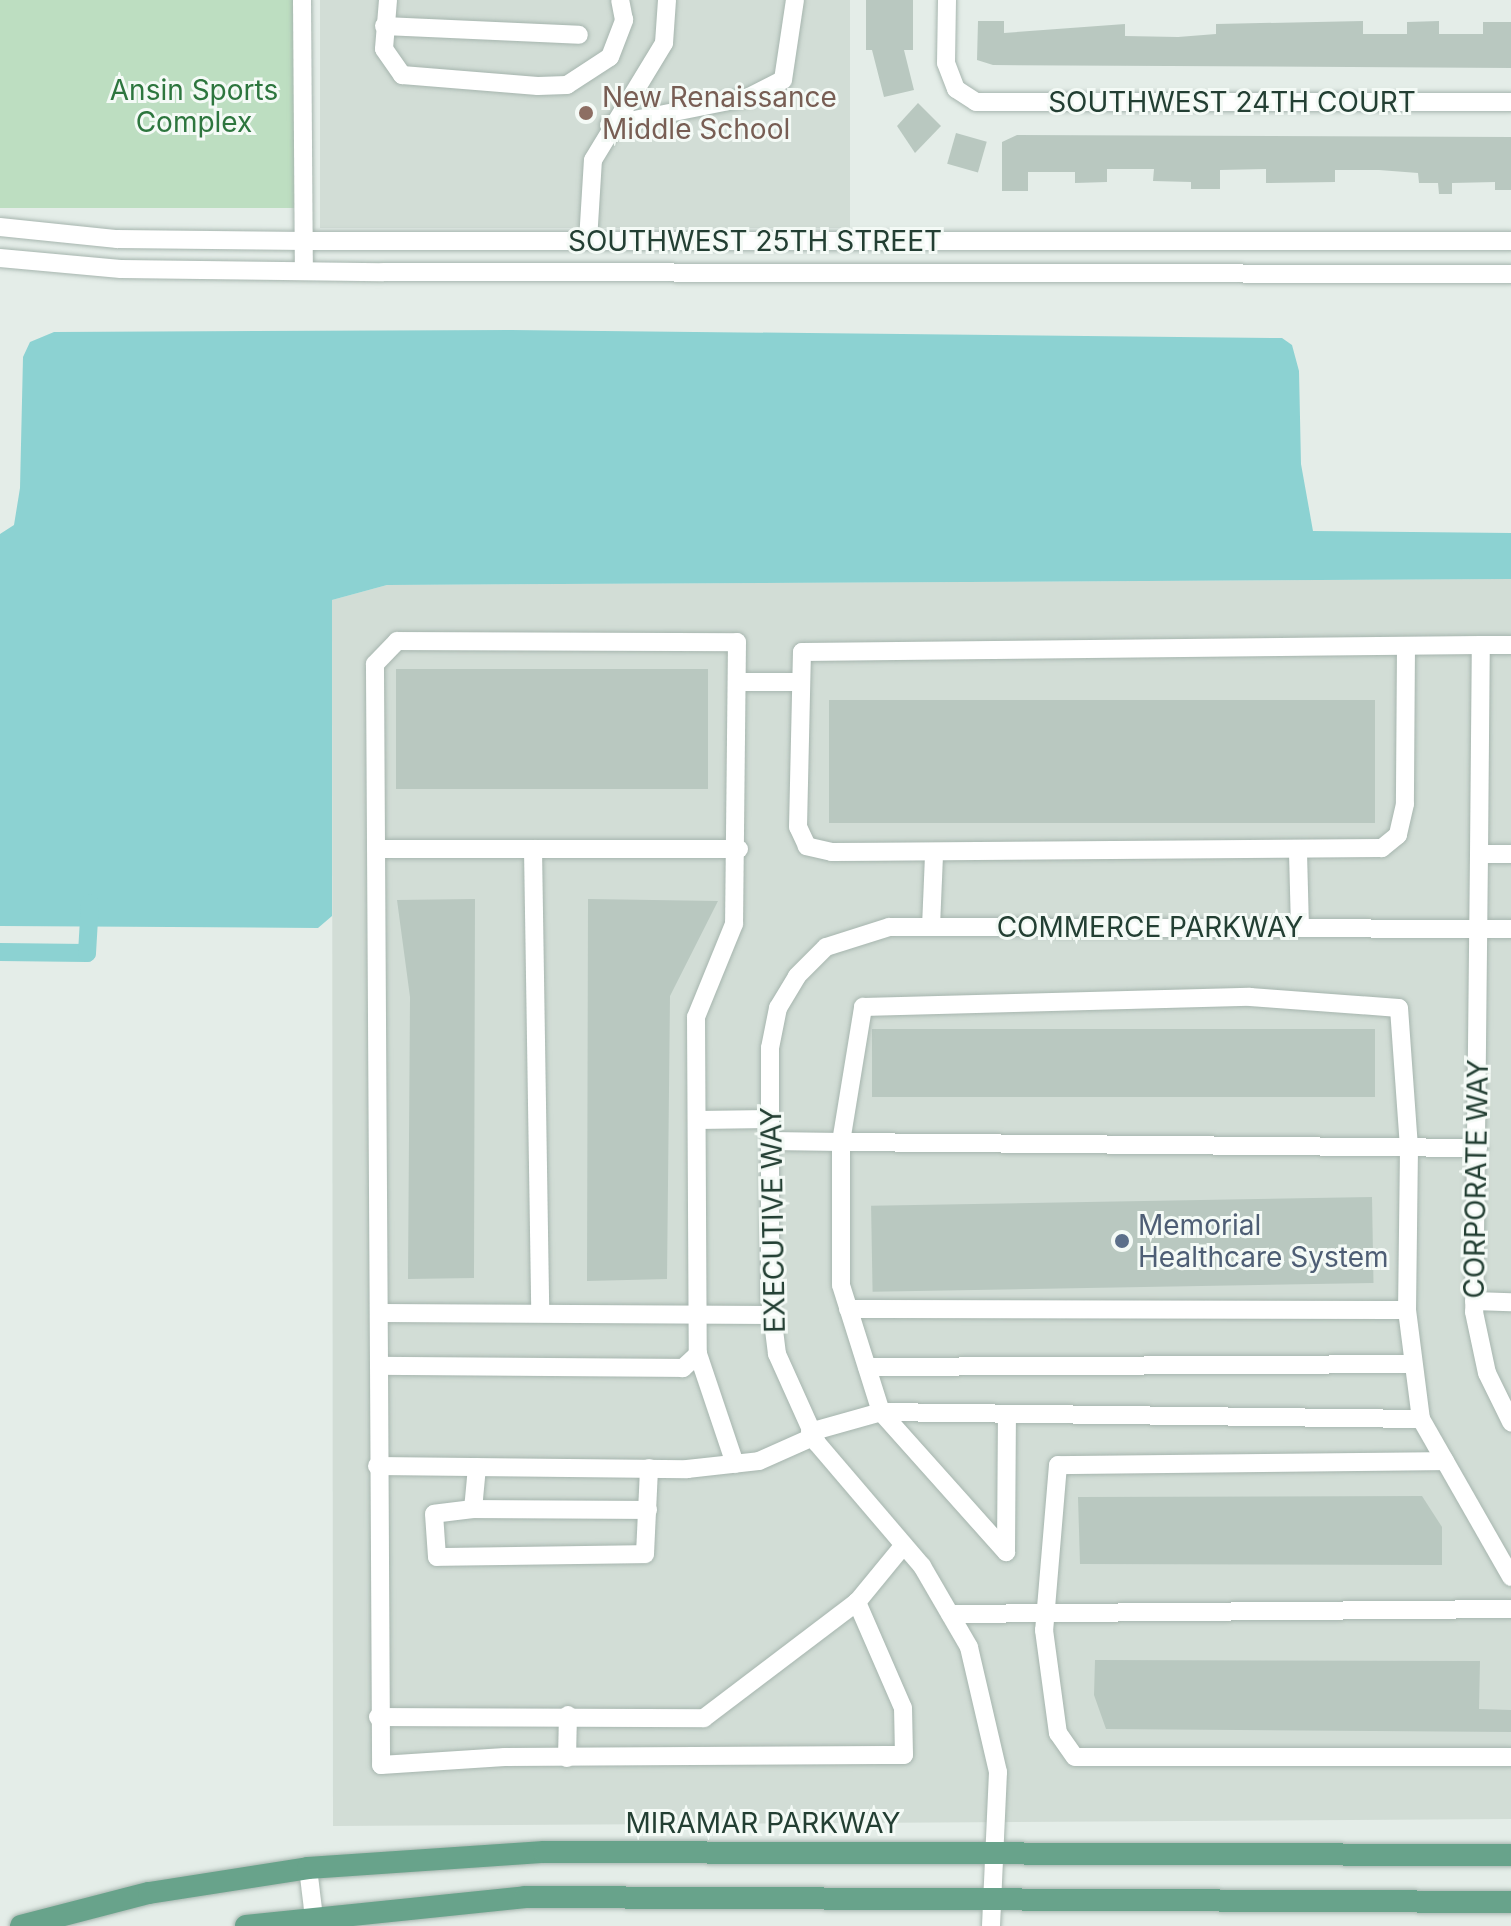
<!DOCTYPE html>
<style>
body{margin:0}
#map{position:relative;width:1511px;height:1926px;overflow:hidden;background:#e4ede8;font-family:Inter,sans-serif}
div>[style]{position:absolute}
.built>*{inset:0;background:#d2ddd6;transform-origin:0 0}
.green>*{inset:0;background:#bddec1;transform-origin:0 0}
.water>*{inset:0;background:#8cd2d2}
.canal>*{height:18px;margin:-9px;padding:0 9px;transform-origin:9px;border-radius:9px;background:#8cd2d2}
.building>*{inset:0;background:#b9c8c0;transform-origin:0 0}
.roads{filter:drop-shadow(0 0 2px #a6b5ae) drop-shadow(0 0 2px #a6b5ae)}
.minor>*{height:18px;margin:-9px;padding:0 9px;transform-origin:9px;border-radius:9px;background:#fff}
.major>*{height:22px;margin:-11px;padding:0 11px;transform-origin:11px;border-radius:11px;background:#68a38b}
.dots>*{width:22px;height:22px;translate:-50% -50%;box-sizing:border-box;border:4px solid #f4faf6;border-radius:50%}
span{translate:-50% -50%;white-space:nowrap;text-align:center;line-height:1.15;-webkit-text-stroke:6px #f4faf6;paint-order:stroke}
.park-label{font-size:28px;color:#2d763e}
.education-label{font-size:28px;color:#785e54}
.left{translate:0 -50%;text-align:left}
.street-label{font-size:28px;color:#233f33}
.service-label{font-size:28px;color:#4e5e75}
</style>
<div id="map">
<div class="built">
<div style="left:320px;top:0;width:530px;height:228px"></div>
<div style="clip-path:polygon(1511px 579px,1511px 1819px,333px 1826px,332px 600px,387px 585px)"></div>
</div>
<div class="green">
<div style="left:0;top:0;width:308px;height:208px"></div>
</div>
<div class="water">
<div style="clip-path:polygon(511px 330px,1282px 338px,1292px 345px,1299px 371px,1301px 464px,1313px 531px,1511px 533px,1511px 579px,387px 585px,332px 600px,332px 916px,318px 928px,0 926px,0 534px,14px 525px,20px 488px,23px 357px,30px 342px,54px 332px)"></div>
</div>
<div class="canal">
<div style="left:0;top:952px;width:87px;rotate:0.7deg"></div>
<div style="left:87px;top:953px;width:50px;rotate:-86.6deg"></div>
</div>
<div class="building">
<div style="clip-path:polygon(866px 0,913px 0,913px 50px,904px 50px,914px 90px,884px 97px,872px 50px,866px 50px)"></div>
<div style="clip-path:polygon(978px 21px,1004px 21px,1004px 33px,1125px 24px,1125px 36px,1178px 37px,1216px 34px,1216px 24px,1363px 21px,1363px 34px,1407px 34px,1407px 22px,1439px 21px,1439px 34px,1483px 34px,1483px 22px,1511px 22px,1511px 68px,993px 65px,977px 60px)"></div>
<div style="clip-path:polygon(918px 103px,941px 126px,915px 153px,897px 126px)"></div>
<div style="left:956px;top:133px;width:32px;height:32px;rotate:16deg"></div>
<div style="clip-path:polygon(1017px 135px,1511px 137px,1511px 190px,1495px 190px,1495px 182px,1452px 183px,1452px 194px,1439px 194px,1438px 183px,1419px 183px,1418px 173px,1379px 170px,1335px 170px,1335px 182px,1266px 183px,1266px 169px,1220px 170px,1220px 189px,1191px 189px,1191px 182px,1153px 181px,1154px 169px,1107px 169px,1107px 182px,1075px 183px,1075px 172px,1028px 172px,1028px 191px,1002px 191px,1002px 142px)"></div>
<div style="left:396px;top:669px;width:312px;height:120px"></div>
<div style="left:829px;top:700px;width:546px;height:123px"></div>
<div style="clip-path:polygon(475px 899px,474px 1278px,408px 1279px,410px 997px,397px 900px)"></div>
<div style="clip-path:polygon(588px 899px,718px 901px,670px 996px,667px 1279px,587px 1281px)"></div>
<div style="left:872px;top:1029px;width:503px;height:68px"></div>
<div style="left:1372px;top:1197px;width:86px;height:501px;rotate:89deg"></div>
<div style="clip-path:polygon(1422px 1496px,1442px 1527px,1442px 1565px,1080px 1564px,1078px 1497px)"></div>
<div style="clip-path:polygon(1095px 1660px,1480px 1661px,1479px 1709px,1511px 1710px,1511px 1732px,1106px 1729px,1094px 1695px)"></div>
</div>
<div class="roads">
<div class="minor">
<div style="left:302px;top:0;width:271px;rotate:89.6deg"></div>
<div style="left:388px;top:0;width:49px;rotate:94.7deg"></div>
<div style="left:384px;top:49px;width:32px;rotate:55deg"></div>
<div style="left:402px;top:75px;width:136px;rotate:4.6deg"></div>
<div style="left:538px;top:86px;width:29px;rotate:-2deg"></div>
<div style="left:567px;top:85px;width:51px;rotate:-33.1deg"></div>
<div style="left:610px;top:57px;width:40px;rotate:-69deg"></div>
<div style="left:624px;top:20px;width:20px;rotate:-101deg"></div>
<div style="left:947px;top:0;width:63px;rotate:90.9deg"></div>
<div style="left:946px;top:63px;width:28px;rotate:69deg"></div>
<div style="left:956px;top:89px;width:24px;rotate:33deg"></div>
<div style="left:976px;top:102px;width:535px"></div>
<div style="left:384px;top:26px;width:195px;rotate:2.6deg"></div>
<div style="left:609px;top:125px;width:143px;rotate:-11.3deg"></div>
<div style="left:749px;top:97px;width:38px;rotate:-27deg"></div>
<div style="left:783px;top:80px;width:81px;rotate:-81.5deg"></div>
<div style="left:0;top:227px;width:118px;rotate:5.9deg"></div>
<div style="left:117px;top:239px;width:188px;rotate:0.6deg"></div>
<div style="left:305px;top:241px;width:1206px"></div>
<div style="left:588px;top:241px;width:81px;rotate:-86.5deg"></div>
<div style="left:593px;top:160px;width:137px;rotate:-58.7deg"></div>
<div style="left:664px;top:43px;width:43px;rotate:-86deg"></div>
<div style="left:0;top:258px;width:121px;rotate:5.2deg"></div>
<div style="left:121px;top:269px;width:262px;rotate:0.7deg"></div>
<div style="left:383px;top:272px;width:1128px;rotate:0.1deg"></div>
<div style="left:397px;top:641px;width:340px;rotate:0.2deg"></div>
<div style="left:737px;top:642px;width:282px;rotate:90.6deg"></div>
<div style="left:734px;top:924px;width:100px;rotate:112.2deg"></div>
<div style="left:696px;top:1017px;width:337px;rotate:89.7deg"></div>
<div style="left:698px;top:1354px;width:21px;rotate:137deg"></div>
<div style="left:683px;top:1368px;width:304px;rotate:-179.6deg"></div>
<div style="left:379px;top:1366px;width:702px;rotate:-90.33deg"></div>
<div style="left:375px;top:664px;width:32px;rotate:-46deg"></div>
<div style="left:1406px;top:646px;width:158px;rotate:90.4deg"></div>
<div style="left:1405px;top:804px;width:32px;rotate:103deg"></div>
<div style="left:1398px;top:835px;width:21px;rotate:141deg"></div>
<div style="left:1382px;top:848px;width:550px;rotate:179.58deg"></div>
<div style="left:832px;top:852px;width:26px;rotate:-167deg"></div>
<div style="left:807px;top:846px;width:21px;rotate:-115deg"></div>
<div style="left:798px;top:827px;width:175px;rotate:-88.7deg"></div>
<div style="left:802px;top:652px;width:679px;rotate:-0.59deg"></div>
<div style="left:1481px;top:645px;width:30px"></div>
<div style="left:738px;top:682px;width:63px"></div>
<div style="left:376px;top:849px;width:363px"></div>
<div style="left:533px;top:849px;width:464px;rotate:89.1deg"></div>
<div style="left:1298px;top:852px;width:76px;rotate:88.5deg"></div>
<div style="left:1479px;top:854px;width:209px;rotate:-89.5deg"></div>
<div style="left:1511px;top:854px;width:32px;rotate:180deg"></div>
<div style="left:1479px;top:854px;width:458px;rotate:90.6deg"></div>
<div style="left:1474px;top:1312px;width:62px;rotate:78deg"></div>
<div style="left:1487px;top:1373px;width:55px;rotate:63.9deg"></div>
<div style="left:931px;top:927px;width:72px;rotate:-87.6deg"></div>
<div style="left:697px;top:1120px;width:73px;rotate:-0.8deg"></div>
<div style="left:770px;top:1141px;width:71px;rotate:0.8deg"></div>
<div style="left:841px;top:1142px;width:137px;rotate:-80.7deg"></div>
<div style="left:863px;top:1007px;width:387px;rotate:-1.5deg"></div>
<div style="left:1250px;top:997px;width:149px;rotate:4.2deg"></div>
<div style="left:1399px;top:1008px;width:140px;rotate:85.9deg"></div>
<div style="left:1409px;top:1148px;width:162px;rotate:90.7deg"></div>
<div style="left:1407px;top:1310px;width:110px;rotate:82.7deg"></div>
<div style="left:1421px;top:1419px;width:540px;rotate:-179.26deg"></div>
<div style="left:1474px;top:1301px;width:37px;rotate:2deg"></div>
<div style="left:848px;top:1309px;width:559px;rotate:0.1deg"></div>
<div style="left:379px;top:1313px;width:393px;rotate:0.3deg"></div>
<div style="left:698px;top:1354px;width:116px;rotate:71.4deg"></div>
<div style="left:379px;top:1366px;width:399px;rotate:89.7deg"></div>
<div style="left:381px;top:1765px;width:124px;rotate:-3.7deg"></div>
<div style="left:505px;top:1757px;width:399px;rotate:-0.3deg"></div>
<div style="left:904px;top:1755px;width:47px;rotate:-91.2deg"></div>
<div style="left:903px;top:1708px;width:116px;rotate:-113.5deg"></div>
<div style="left:867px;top:1367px;width:546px;rotate:-0.31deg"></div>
<div style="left:881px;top:1412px;width:188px;rotate:48.2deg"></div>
<div style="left:1006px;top:1552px;width:138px;rotate:-89.6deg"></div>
<div style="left:1421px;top:1419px;width:182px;rotate:60.3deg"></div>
<div style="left:810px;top:1432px;width:74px;rotate:-15.7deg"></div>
<div style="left:881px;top:1412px;width:133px;rotate:-107.5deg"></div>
<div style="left:841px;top:1285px;width:143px;rotate:-90deg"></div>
<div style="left:841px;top:1142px;width:637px;rotate:0.54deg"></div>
<div style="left:1445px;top:1461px;width:387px;rotate:179.4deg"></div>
<div style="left:1058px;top:1465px;width:166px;rotate:94.8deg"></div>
<div style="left:1044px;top:1630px;width:104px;rotate:82.3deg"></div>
<div style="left:1058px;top:1733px;width:29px;rotate:55deg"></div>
<div style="left:1075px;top:1757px;width:436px"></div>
<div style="left:377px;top:1466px;width:310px;rotate:0.6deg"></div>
<div style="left:687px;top:1469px;width:72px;rotate:-6.3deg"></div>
<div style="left:759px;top:1461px;width:59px;rotate:-24deg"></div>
<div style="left:477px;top:1467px;width:42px;rotate:95.4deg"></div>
<div style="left:473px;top:1509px;width:39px;rotate:173deg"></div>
<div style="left:434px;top:1514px;width:43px;rotate:86deg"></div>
<div style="left:437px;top:1557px;width:208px;rotate:-0.8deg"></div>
<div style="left:645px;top:1554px;width:86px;rotate:-87.3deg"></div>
<div style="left:473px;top:1509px;width:175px;rotate:0.3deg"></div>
<div style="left:950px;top:1614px;width:561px;rotate:-0.51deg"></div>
<div style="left:378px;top:1717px;width:326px;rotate:0.2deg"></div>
<div style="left:704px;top:1718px;width:192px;rotate:-37.2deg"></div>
<div style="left:857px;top:1602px;width:72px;rotate:-50.6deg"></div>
<div style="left:567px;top:1758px;width:43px;rotate:-88.7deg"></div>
<div style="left:308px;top:1868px;width:58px;rotate:83.1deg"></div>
<div style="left:991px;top:1926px;width:154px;rotate:-87.4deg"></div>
<div style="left:998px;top:1772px;width:128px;rotate:-103.1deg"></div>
<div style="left:969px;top:1647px;width:94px;rotate:-120.1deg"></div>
<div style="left:922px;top:1566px;width:162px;rotate:-130.5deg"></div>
<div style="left:817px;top:1443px;width:98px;rotate:-114.2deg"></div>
<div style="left:777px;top:1354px;width:56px;rotate:-97.1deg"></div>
<div style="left:770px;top:1298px;width:250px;rotate:-90deg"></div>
<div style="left:770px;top:1048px;width:41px;rotate:-78.7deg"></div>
<div style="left:778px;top:1008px;width:37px;rotate:-59deg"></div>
<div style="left:797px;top:976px;width:41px;rotate:-45deg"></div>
<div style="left:826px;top:947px;width:66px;rotate:-17.6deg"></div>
<div style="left:889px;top:927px;width:622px;rotate:0.18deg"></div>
</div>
<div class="major">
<div style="left:21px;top:1926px;width:132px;rotate:-14.5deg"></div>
<div style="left:149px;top:1893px;width:161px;rotate:-8.9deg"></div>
<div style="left:308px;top:1868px;width:237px;rotate:-3.9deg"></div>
<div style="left:544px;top:1852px;width:967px;rotate:0.18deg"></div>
<div style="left:246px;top:1926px;width:281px;rotate:-5.9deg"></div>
<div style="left:525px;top:1897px;width:986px;rotate:0.29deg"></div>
</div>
</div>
<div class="dots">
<div style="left:586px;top:113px;background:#8d6e63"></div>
<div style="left:1122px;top:1241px;background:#5c6f8a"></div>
</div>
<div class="park-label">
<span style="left:194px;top:106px">Ansin Sports<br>Complex</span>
</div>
<div class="education-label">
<span class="left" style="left:602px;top:113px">New Renaissance<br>Middle School</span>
</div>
<div class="street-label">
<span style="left:1232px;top:102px">SOUTHWEST 24TH COURT</span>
<span style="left:755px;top:241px">SOUTHWEST 25TH STREET</span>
<span style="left:1150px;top:927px">COMMERCE PARKWAY</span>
<span style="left:1476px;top:1179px;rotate:-89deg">CORPORATE WAY</span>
<span style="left:773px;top:1220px;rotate:-91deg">EXECUTIVE WAY</span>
<span style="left:763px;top:1823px">MIRAMAR PARKWAY</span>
</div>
<div class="service-label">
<span class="left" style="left:1138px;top:1241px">Memorial<br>Healthcare System</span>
</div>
</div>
